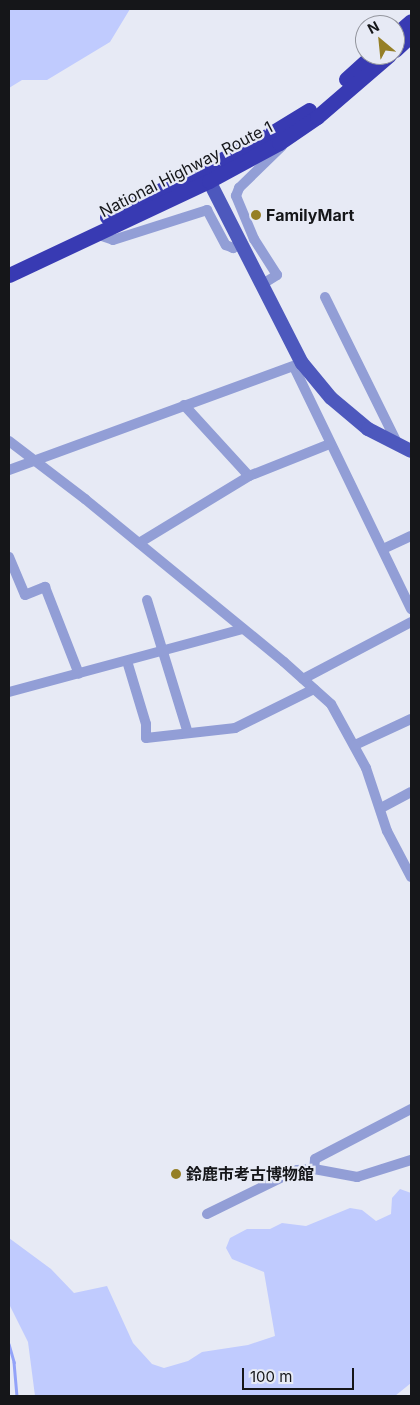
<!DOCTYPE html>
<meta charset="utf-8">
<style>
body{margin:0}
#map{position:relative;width:420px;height:1405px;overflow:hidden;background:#e7eaf5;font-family:Inter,"Noto Sans JP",sans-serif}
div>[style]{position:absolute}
.green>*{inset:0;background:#c0cbfe}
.stream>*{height:2.5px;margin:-1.25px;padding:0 1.25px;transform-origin:1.25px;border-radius:1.25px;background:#93a3f9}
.minor>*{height:10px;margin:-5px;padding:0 5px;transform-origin:5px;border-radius:5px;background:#929ed6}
.major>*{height:14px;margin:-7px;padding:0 7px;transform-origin:7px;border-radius:7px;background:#4d58bd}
.highway>*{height:15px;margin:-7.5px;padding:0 7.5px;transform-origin:7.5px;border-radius:7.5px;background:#383ab3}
.dots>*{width:14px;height:14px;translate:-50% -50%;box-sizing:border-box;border:2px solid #e7eaf5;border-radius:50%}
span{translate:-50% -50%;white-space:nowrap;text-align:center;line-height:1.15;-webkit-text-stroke:4.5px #e7eaf5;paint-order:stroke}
.street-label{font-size:16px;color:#151619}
.poi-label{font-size:16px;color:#151619;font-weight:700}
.left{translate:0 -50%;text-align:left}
.frame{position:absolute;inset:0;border:10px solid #151619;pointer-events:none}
.north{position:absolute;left:355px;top:15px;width:50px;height:50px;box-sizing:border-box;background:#e7eaf5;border:1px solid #93959d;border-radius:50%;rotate:332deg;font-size:14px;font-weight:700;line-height:20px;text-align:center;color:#151619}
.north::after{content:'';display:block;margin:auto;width:18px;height:22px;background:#957f26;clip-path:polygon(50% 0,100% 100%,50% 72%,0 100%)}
.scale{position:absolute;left:242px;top:1368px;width:112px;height:22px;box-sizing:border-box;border:2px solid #151619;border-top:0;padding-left:6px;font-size:15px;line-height:18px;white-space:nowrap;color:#151619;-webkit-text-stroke:4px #e7eaf5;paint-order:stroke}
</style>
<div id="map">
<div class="green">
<div style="clip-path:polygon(9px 9px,130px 9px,110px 42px,47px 80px,22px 80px,9px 88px)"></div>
<div style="clip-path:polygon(400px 1189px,411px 1193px,411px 1383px,395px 1396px,35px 1396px,28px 1342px,9px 1304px,9px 1238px,51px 1269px,74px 1293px,107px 1286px,133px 1343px,152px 1364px,164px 1368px,188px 1361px,202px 1352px,248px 1345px,275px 1336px,264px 1272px,232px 1259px,226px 1248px,230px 1238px,247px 1229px,270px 1229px,282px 1223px,306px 1226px,350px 1208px,362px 1210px,376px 1221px,391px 1214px,392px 1198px)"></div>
</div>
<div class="stream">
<div style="left:9px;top:1344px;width:19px;rotate:74deg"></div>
<div style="left:14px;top:1362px;width:34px;rotate:85deg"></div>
</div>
<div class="minor">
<div style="left:96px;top:234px;width:18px;rotate:19deg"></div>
<div style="left:113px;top:240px;width:99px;rotate:-17.7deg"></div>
<div style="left:207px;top:210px;width:40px;rotate:62deg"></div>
<div style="left:226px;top:245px;width:8px;rotate:23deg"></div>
<div style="left:233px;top:248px;width:9px;rotate:-27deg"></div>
<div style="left:261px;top:285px;width:19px;rotate:-32deg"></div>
<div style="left:277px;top:275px;width:43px;rotate:-122.6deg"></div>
<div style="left:254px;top:239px;width:47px;rotate:-112.7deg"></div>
<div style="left:236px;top:196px;width:9px;rotate:-69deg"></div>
<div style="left:239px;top:188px;width:60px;rotate:-44.3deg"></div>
<div style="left:325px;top:297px;width:165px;rotate:63.7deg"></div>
<div style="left:294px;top:367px;width:269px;rotate:64.2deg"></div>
<div style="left:184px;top:405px;width:96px;rotate:47.5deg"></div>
<div style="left:249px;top:476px;width:87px;rotate:-21.6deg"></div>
<div style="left:9px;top:441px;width:96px;rotate:37.3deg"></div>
<div style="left:85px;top:499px;width:257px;rotate:39.3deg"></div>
<div style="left:284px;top:662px;width:63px;rotate:41.8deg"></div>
<div style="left:331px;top:704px;width:73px;rotate:61.3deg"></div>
<div style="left:366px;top:768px;width:66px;rotate:71.6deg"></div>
<div style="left:387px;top:831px;width:52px;rotate:62.4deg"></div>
<div style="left:9px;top:470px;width:312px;rotate:-20.1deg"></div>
<div style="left:139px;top:543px;width:129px;rotate:-31.3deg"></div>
<div style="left:383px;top:549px;width:31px;rotate:-25deg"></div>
<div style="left:9px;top:557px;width:41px;rotate:67.2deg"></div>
<div style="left:25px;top:595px;width:22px;rotate:-22deg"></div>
<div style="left:45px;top:587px;width:93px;rotate:68.7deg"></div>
<div style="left:147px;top:600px;width:139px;rotate:72.9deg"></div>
<div style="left:127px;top:661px;width:66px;rotate:73.2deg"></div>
<div style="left:146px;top:724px;width:14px;rotate:90deg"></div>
<div style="left:146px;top:738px;width:90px;rotate:-6.4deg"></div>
<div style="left:235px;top:728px;width:88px;rotate:-26.3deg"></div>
<div style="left:303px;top:679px;width:122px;rotate:-27.8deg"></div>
<div style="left:9px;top:692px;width:242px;rotate:-15.1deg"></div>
<div style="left:355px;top:745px;width:62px;rotate:-24.9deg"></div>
<div style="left:381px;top:808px;width:34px;rotate:-28deg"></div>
<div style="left:314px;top:1169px;width:10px;rotate:-84deg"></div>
<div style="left:315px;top:1159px;width:108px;rotate:-27.5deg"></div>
<div style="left:207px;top:1214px;width:100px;rotate:-26.1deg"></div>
<div style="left:297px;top:1170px;width:17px;rotate:-3deg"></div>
<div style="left:314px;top:1169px;width:44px;rotate:10.5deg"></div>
<div style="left:357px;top:1177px;width:57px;rotate:-17.5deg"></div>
</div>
<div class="major">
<div style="left:204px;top:171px;width:216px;rotate:63deg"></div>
<div style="left:302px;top:363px;width:45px;rotate:50.4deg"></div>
<div style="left:331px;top:398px;width:48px;rotate:40deg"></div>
<div style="left:368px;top:429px;width:48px;rotate:27.1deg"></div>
</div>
<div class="highway">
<div style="left:395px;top:35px;width:21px;rotate:-41deg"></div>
<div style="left:395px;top:50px;width:22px;rotate:-43deg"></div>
<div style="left:346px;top:79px;width:36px;rotate:-42deg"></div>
<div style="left:107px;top:217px;width:168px;rotate:-26.6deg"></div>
<div style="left:257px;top:142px;width:61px;rotate:-31.6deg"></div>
<div style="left:9px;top:275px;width:221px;rotate:-25.2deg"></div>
<div style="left:209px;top:181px;width:80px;rotate:-28.5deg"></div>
<div style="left:279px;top:143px;width:46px;rotate:-34.4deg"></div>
<div style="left:317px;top:117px;width:95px;rotate:-40.7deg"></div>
</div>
<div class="dots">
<div style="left:256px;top:215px;background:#957f26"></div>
<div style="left:176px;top:1174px;background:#957f26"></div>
</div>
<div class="street-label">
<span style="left:186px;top:169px;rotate:-27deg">National Highway Route 1</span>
</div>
<div class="poi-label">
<span class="left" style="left:266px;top:215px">FamilyMart</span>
<span class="left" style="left:186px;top:1174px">鈴鹿市考古博物館</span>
</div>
<div class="frame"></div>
<div class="north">N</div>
<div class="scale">100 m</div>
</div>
